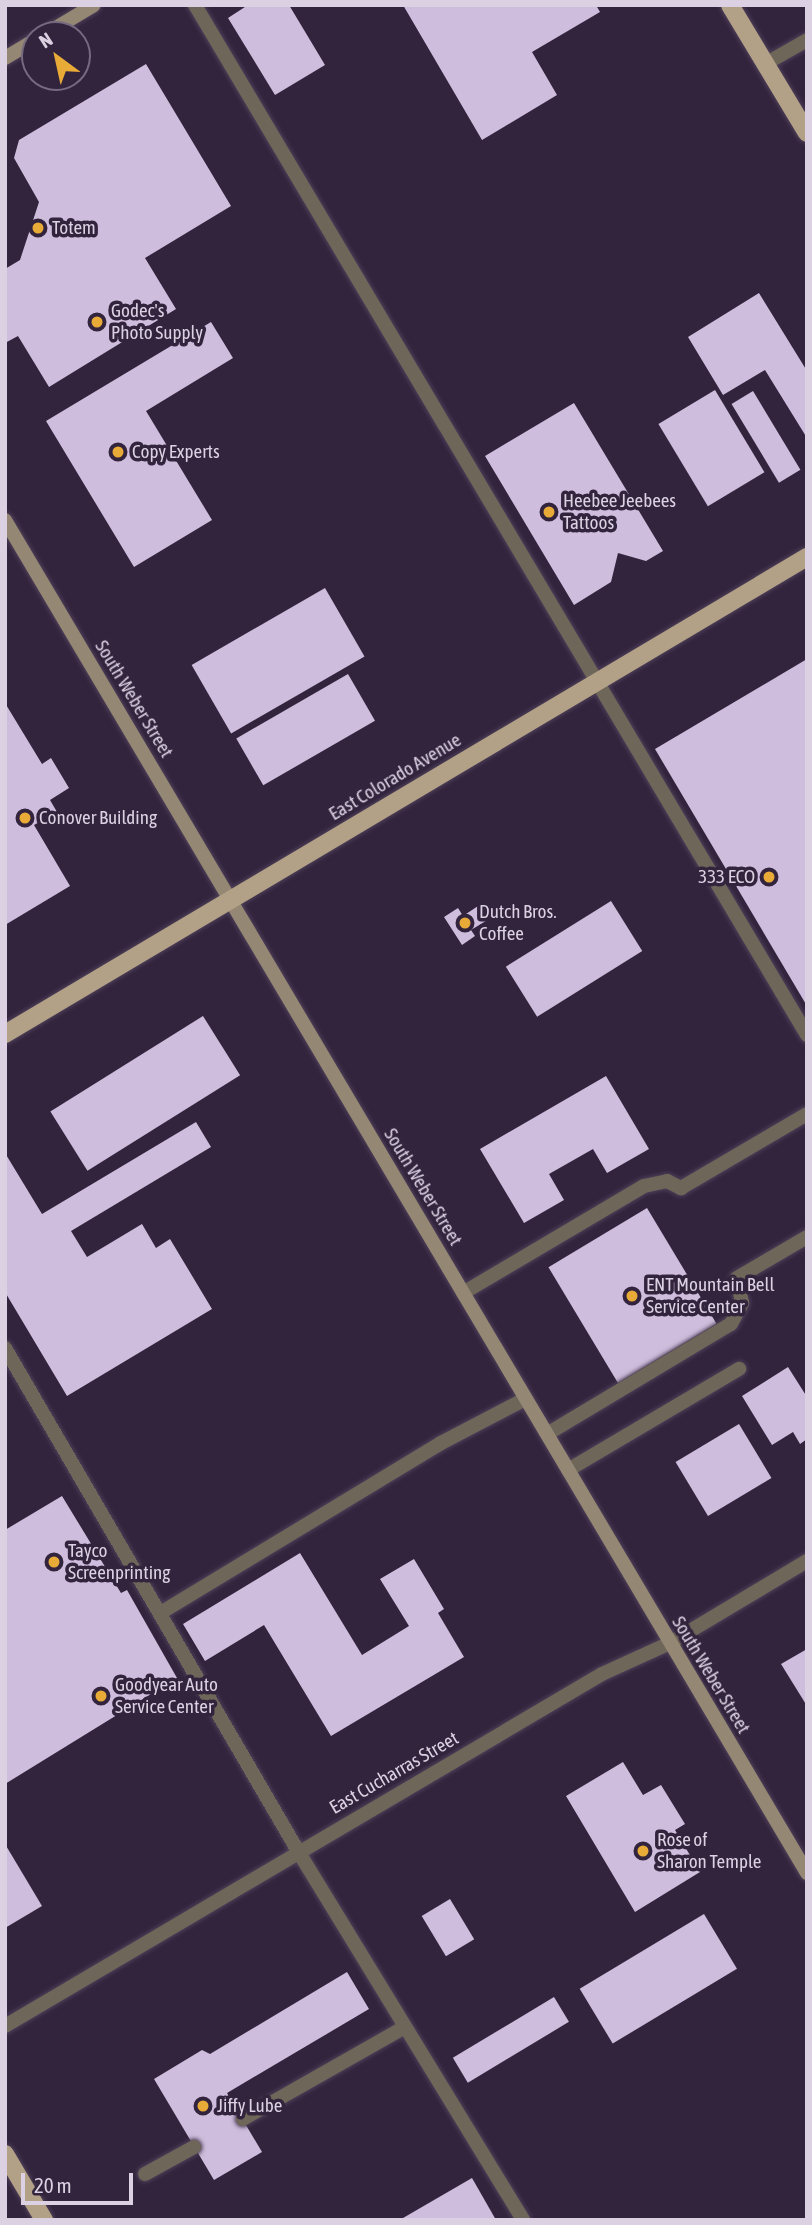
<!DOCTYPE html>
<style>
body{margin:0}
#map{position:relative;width:812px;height:2225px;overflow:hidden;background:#33243e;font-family:"Asap Condensed",sans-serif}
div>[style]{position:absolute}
.building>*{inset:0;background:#cfbddd;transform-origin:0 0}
.roads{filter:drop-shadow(0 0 2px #4e4058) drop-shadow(0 0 2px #4e4058)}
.lane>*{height:14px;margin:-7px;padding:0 7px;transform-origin:7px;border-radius:7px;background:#6f665a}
.street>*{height:14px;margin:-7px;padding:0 7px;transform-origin:7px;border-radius:7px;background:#6f665a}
.secondary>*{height:14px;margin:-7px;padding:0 7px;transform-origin:7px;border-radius:7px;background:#948773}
.primary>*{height:18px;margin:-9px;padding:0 9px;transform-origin:9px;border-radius:9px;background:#b2a186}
.dots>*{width:19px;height:19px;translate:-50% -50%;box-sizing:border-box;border:4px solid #33243e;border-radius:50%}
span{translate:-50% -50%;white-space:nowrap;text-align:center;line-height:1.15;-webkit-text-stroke:7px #33243e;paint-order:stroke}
.poi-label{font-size:19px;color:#dbd1e2}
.left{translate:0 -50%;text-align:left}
.right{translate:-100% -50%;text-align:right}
.street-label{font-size:19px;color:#dbd1e2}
.frame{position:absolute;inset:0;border:7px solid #dbd1e2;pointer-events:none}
.north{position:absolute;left:21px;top:21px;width:70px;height:70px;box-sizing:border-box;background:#33243e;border:2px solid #766980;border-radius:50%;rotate:327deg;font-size:19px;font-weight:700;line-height:28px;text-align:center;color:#dbd1e2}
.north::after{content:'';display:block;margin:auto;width:24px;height:32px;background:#e9ab38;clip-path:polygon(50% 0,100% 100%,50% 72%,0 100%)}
.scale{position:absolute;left:21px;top:2173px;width:112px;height:32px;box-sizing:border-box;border:4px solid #dbd1e2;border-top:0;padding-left:9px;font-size:21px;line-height:24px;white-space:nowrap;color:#dbd1e2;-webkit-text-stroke:5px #33243e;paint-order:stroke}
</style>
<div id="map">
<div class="building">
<div style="clip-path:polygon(248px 5px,289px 5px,325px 65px,275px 95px,228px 18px)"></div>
<div style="clip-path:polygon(403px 5px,596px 5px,600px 12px,532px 52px,557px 95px,482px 140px)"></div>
<div style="clip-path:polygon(146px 64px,231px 206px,145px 258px,176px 309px,49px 387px,18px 336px,5px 343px,5px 269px,20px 260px,39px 202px,14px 158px,19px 140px)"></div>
<div style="clip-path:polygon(759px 293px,807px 371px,807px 438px,765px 370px,723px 395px,688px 337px)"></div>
<div style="clip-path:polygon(211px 322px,233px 358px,146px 411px,212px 520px,134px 567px,46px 421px)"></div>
<div style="left:715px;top:390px;width:96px;height:66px;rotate:59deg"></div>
<div style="left:753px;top:391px;width:92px;height:25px;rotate:59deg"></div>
<div style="clip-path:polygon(574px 403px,663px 551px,646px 561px,618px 553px,611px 582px,574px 605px,485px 456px)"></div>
<div style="left:325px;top:588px;width:79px;height:154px;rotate:60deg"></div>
<div style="clip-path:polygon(807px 659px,807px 1006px,655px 749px)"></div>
<div style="left:348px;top:674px;width:54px;height:129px;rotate:60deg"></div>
<div style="clip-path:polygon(5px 703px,42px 764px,51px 758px,69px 788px,50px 800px,57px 812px,34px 825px,70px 886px,5px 925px)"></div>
<div style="left:611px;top:901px;width:59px;height:124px;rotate:58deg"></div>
<div style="clip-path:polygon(484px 902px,494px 916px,471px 930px,475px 936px,462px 945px,444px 917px,458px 908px,463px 916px)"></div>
<div style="left:203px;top:1016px;width:70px;height:180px;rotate:58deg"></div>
<div style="clip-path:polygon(606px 1076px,649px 1149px,607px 1173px,593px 1149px,549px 1174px,564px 1200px,524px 1223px,480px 1149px)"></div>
<div style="clip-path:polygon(196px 1122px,211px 1147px,71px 1231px,87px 1257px,142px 1224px,156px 1248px,170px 1239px,212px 1309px,67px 1396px,5px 1292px,5px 1153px,42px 1214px)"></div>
<div style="left:647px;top:1208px;width:135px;height:115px;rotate:59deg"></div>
<div style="clip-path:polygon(788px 1367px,807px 1397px,807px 1439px,800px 1444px,793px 1432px,772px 1445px,742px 1396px)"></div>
<div style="left:739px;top:1424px;width:63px;height:74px;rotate:59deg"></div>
<div style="clip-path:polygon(62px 1496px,121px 1593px,127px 1590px,177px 1678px,5px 1784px,5px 1530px)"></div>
<div style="clip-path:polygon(300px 1553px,362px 1655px,409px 1626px,380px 1579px,414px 1559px,444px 1609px,438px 1613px,464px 1657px,331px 1736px,264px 1625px,205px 1661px,183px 1624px)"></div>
<div style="clip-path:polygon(807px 1649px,807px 1706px,781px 1664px)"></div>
<div style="clip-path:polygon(623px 1762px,643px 1795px,661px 1785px,685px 1824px,675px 1830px,700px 1872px,635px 1912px,566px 1796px)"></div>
<div style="clip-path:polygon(5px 1844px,42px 1906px,5px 1928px)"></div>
<div style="left:450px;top:1899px;width:47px;height:33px;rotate:59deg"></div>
<div style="left:704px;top:1914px;width:64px;height:145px;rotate:59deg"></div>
<div style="clip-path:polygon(347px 1972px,369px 2009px,227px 2093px,262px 2152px,214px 2180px,154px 2079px,202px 2050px,210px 2054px)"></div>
<div style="left:554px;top:1997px;width:29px;height:118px;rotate:59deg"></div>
<div style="clip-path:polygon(472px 2178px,496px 2220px,404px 2220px,403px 2218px)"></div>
</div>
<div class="roads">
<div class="lane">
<div style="left:195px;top:5px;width:1198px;rotate:59.28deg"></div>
<div style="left:765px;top:64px;width:48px;rotate:-29.7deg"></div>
<div style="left:463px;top:1293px;width:210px;rotate:-30.6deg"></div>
<div style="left:644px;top:1186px;width:24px;rotate:-12deg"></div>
<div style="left:667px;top:1181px;width:16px;rotate:27deg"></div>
<div style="left:681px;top:1188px;width:146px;rotate:-30.4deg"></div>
<div style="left:5px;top:1348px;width:582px;rotate:59.78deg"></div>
<div style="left:298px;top:1851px;width:432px;rotate:58.6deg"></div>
<div style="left:547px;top:1434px;width:214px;rotate:-30.9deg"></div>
<div style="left:731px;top:1324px;width:24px;rotate:-62deg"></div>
<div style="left:742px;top:1303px;width:25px;rotate:-101deg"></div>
<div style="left:737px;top:1278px;width:81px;rotate:-30.4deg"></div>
<div style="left:568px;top:1470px;width:199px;rotate:-30.6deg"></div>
<div style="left:162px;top:1612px;width:326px;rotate:-31.2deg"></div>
<div style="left:441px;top:1443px;width:95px;rotate:-27.6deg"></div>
<div style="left:243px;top:2119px;width:186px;rotate:-29.6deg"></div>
<div style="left:145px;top:2174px;width:56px;rotate:-28.9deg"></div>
</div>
<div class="street">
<div style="left:5px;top:2026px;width:693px;rotate:-30.52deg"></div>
<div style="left:602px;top:1674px;width:75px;rotate:-24.5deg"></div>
<div style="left:670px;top:1643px;width:160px;rotate:-30.9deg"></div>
</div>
<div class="secondary">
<div style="left:44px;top:35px;width:58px;rotate:-31deg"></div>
<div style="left:5px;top:58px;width:35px;rotate:-31deg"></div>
<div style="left:5px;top:520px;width:1573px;rotate:59.34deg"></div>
</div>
<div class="primary">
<div style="left:730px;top:5px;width:149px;rotate:59deg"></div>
<div style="left:5px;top:1034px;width:933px;rotate:-30.74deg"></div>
<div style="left:5px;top:2154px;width:77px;rotate:59.4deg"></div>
</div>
</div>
<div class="dots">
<div style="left:38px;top:228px;background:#e9ab38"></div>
<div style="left:97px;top:322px;background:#e9ab38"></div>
<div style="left:118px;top:452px;background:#e9ab38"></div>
<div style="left:549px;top:512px;background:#e9ab38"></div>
<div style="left:25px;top:818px;background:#e9ab38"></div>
<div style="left:769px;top:877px;background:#e9ab38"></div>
<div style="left:465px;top:923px;background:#e9ab38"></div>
<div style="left:632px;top:1296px;background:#e9ab38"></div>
<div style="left:54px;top:1562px;background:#e9ab38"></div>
<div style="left:101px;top:1696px;background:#e9ab38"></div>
<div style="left:643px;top:1851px;background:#e9ab38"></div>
<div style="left:203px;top:2106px;background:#e9ab38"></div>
</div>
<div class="poi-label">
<span class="left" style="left:52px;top:228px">Totem</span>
<span class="left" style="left:111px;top:322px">Godec's<br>Photo Supply</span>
<span class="left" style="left:132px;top:452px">Copy Experts</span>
<span class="left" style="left:563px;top:512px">Heebee Jeebees<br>Tattoos</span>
<span class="left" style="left:39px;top:818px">Conover Building</span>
<span class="right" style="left:755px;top:877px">333 ECO</span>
<span class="left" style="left:479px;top:923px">Dutch Bros.<br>Coffee</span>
<span class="left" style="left:646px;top:1296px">ENT Mountain Bell<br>Service Center</span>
<span class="left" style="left:68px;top:1562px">Tayco<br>Screenprinting</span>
<span class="left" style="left:115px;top:1696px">Goodyear Auto<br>Service Center</span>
<span class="left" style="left:657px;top:1851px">Rose of<br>Sharon Temple</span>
<span class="left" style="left:217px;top:2106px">Jiffy Lube</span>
</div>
<div class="street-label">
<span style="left:134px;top:699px;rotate:59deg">South Weber Street</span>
<span style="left:395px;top:777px;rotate:-31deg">East Colorado Avenue</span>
<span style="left:423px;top:1187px;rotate:59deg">South Weber Street</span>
<span style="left:711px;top:1675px;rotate:59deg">South Weber Street</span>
<span style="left:394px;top:1773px;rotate:-30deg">East Cucharras Street</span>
</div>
<div class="frame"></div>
<div class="north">N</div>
<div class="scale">20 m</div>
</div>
